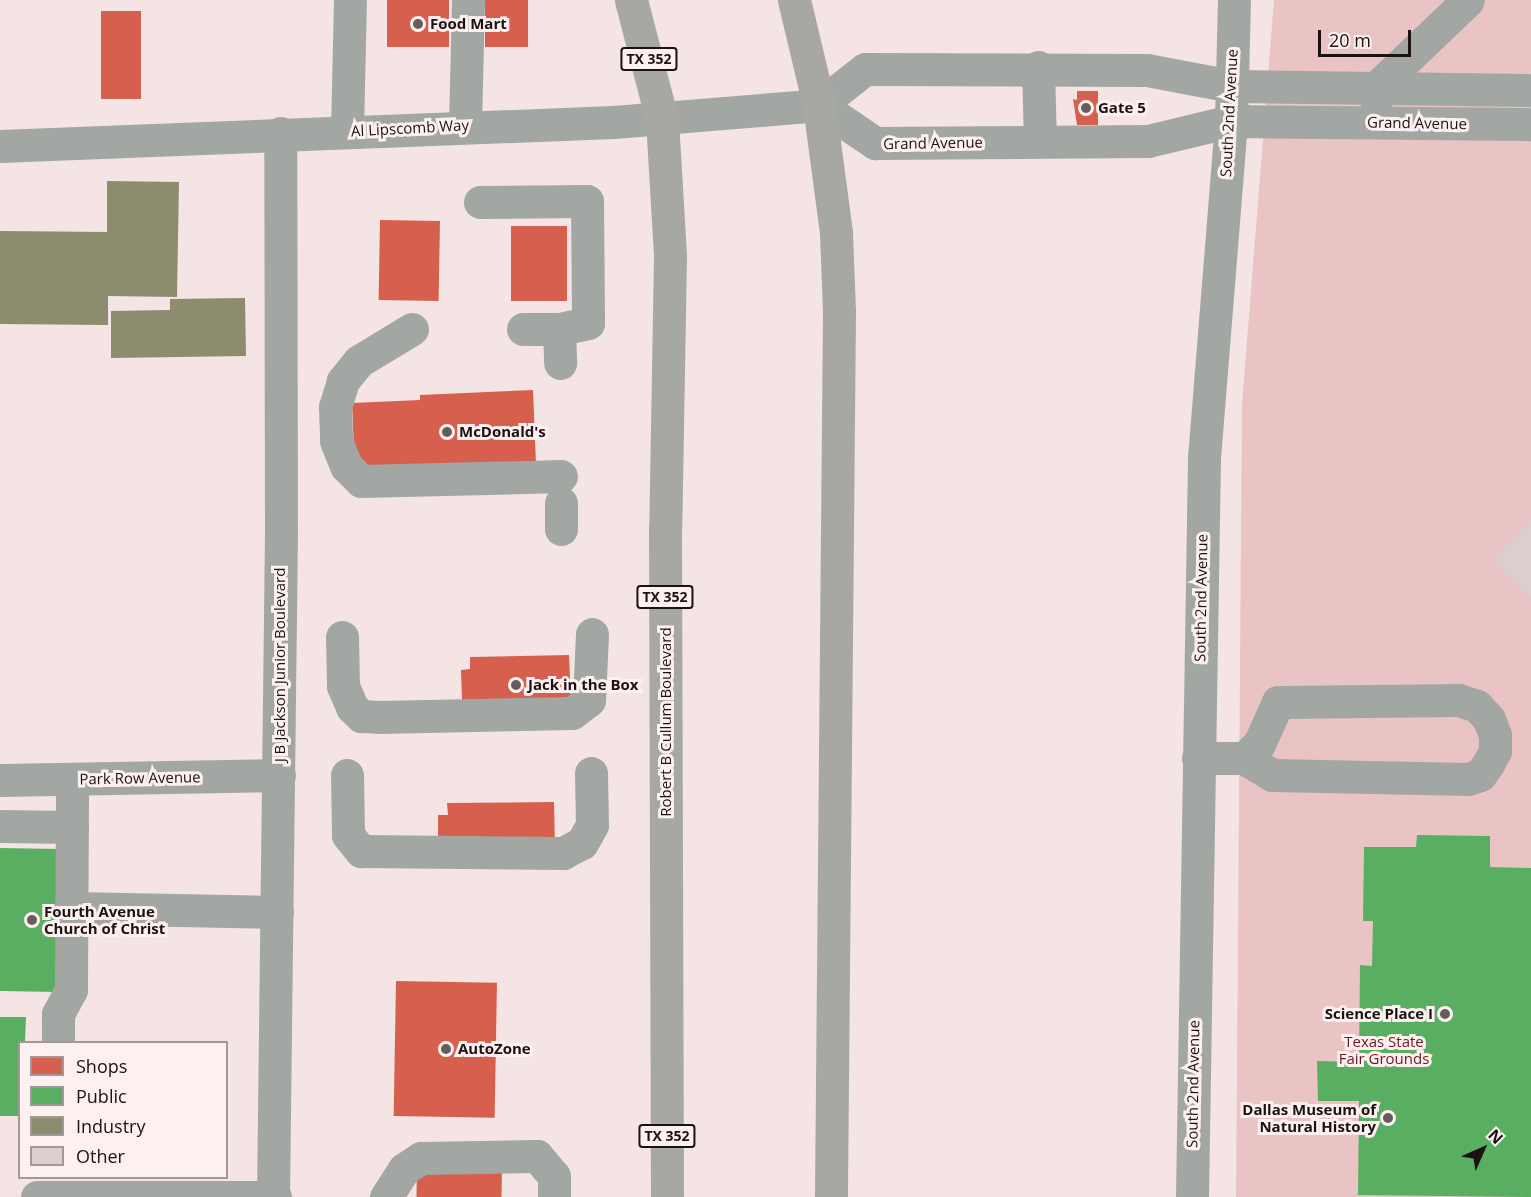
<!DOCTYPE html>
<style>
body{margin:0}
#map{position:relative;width:1531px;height:1197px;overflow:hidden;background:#f5e4e4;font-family:"Open Sans",sans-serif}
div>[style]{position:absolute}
.green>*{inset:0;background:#eac4c4}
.shops>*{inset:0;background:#d6604d;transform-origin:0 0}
.public>*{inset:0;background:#5aae61;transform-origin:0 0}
.industry>*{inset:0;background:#8c8c6e}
.building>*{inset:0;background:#dbcece}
.minor>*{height:33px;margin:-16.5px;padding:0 16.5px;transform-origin:16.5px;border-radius:16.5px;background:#a2a7a3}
.major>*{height:33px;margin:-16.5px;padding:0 16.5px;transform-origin:16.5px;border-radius:16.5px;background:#a7a8a4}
.dots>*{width:16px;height:16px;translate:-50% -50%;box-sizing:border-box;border:3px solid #fdf0f0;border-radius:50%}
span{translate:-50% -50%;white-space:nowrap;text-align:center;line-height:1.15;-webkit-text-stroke:6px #fdf0f0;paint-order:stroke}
.shield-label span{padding:2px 4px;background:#fdf0f0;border:2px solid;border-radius:4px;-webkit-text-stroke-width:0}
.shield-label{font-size:14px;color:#1c1211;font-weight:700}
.poi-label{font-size:15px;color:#1c1211;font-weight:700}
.left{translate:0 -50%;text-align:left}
.right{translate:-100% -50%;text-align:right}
.street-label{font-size:15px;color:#1c1211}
.park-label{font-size:15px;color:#6b1821}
.legend{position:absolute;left:18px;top:1041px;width:210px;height:138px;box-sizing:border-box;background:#fdf0f0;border:2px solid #a39797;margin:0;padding:8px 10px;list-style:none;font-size:18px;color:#1c1211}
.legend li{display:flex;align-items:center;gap:12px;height:30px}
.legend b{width:30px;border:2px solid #a39797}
.north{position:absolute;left:1453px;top:1119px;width:60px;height:60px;-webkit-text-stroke:4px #fdf0f0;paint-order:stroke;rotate:45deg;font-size:16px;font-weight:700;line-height:24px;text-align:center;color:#1c1211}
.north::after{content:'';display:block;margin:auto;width:21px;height:27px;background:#1c1211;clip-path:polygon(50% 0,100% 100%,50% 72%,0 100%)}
.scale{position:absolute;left:1318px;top:30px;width:93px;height:27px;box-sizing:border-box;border:3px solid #1c1211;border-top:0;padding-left:8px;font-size:18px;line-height:21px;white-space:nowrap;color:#1c1211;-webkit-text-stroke:4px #fdf0f0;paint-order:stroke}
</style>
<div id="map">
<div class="green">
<div style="clip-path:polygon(1274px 0,1531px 0,1531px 1197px,1236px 1197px,1242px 404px)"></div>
</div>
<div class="shops">
<div style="left:387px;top:0;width:62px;height:47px"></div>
<div style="left:485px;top:0;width:43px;height:47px"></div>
<div style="left:101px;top:11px;width:40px;height:88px"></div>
<div style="clip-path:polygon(1077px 91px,1098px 91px,1098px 125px,1077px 125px,1073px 99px,1077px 100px)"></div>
<div style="left:380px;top:220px;width:60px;height:80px;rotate:1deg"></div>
<div style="left:511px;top:226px;width:56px;height:75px"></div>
<div style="clip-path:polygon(533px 390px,536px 464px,355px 474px,352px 403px,420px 400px,420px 395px)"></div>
<div style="clip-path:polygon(569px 655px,571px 703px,462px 700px,461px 670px,470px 669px,470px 657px)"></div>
<div style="clip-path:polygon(554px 802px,555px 846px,438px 847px,438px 815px,448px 815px,447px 803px)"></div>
<div style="left:396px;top:981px;width:101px;height:135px;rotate:1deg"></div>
<div style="left:417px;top:1167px;width:85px;height:30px;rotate:1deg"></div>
</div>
<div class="public">
<div style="clip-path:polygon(1417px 835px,1490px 836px,1490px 867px,1531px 868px,1531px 1197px,1358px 1195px,1359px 1101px,1318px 1101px,1317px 1061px,1359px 1062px,1360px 965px,1372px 966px,1373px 921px,1363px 921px,1364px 847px,1416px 847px)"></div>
<div style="left:0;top:848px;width:59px;height:143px;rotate:1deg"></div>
<div style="clip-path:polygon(0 1017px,26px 1017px,25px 1042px,20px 1042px,20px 1116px,0 1116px)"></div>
</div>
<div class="industry">
<div style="clip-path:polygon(107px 181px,179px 182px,177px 297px,108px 296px,108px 325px,0 324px,0 231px,107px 232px)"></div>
<div style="clip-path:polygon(245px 298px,246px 356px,111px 358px,111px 311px,170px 310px,170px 299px)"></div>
</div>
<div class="building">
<div style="clip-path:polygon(1531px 521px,1531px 598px,1493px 559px)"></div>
</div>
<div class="minor">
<div style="left:1038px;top:67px;width:74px;rotate:88.5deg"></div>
<div style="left:1376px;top:100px;width:12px;rotate:-90deg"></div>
<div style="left:1376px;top:88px;width:127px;rotate:-43.7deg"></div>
<div style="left:819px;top:105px;width:58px;rotate:-38deg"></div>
<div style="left:865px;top:69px;width:282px;rotate:0.2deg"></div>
<div style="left:1147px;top:70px;width:86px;rotate:10.7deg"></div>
<div style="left:1232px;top:86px;width:299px;rotate:0.8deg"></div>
<div style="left:819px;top:105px;width:68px;rotate:34.2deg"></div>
<div style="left:875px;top:143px;width:273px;rotate:-0.4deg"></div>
<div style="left:1148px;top:141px;width:85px;rotate:-13.5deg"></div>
<div style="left:1231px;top:121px;width:300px;rotate:0.6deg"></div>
<div style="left:465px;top:125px;width:125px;rotate:-88.6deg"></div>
<div style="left:347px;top:131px;width:131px;rotate:-88.7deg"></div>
<div style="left:0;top:146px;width:614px;rotate:-2.24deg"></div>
<div style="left:614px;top:122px;width:206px;rotate:-4.7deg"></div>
<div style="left:480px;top:202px;width:107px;rotate:-0.5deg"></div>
<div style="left:587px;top:201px;width:122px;rotate:89.5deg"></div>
<div style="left:588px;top:323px;width:30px;rotate:168deg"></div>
<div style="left:559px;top:329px;width:36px;rotate:180deg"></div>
<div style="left:412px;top:329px;width:62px;rotate:148.9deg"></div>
<div style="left:359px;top:361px;width:26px;rotate:129deg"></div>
<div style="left:343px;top:381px;width:27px;rotate:107deg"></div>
<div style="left:335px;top:407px;width:34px;rotate:88deg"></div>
<div style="left:336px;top:441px;width:27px;rotate:68deg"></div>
<div style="left:346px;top:466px;width:21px;rotate:45deg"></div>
<div style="left:361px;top:481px;width:200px;rotate:-1.4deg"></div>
<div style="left:559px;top:329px;width:34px;rotate:88deg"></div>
<div style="left:561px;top:529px;width:26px;rotate:-90deg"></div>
<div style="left:342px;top:637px;width:49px;rotate:88.8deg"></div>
<div style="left:343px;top:686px;width:23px;rotate:67deg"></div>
<div style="left:352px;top:707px;width:13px;rotate:45deg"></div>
<div style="left:361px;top:716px;width:17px;rotate:3deg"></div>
<div style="left:378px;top:717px;width:194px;rotate:-1.2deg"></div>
<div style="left:572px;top:713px;width:21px;rotate:-37deg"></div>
<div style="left:589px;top:700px;width:66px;rotate:-87.4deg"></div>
<div style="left:1198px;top:758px;width:46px"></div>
<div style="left:1244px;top:758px;width:33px;rotate:31deg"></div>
<div style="left:1272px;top:775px;width:196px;rotate:1.2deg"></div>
<div style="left:1468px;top:779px;width:13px;rotate:-18deg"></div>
<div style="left:1480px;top:775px;width:14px;rotate:-54deg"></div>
<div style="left:1488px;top:764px;width:15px;rotate:-62deg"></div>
<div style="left:1495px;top:751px;width:16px;rotate:-90deg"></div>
<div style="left:1495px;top:735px;width:17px;rotate:-111deg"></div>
<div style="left:1489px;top:719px;width:18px;rotate:-133deg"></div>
<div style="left:1477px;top:706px;width:19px;rotate:-162deg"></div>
<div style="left:1459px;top:700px;width:181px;rotate:179.4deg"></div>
<div style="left:1278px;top:702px;width:46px;rotate:114.3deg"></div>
<div style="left:1259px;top:744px;width:21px;rotate:137deg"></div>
<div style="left:347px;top:775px;width:60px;rotate:89deg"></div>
<div style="left:348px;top:835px;width:21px;rotate:51deg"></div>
<div style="left:361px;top:851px;width:202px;rotate:0.6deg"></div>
<div style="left:563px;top:853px;width:21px;rotate:-28deg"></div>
<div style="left:582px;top:843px;width:21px;rotate:-61deg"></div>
<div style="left:592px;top:825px;width:52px;rotate:-91.1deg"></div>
<div style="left:0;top:780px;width:279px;rotate:-1deg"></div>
<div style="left:0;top:826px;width:72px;rotate:0.8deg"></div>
<div style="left:72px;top:908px;width:205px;rotate:1.1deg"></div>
<div style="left:58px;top:1042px;width:28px;rotate:-90deg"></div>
<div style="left:58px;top:1014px;width:27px;rotate:-62deg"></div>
<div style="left:71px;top:990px;width:211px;rotate:-89.7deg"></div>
<div style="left:37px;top:1197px;width:238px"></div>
<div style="left:273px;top:1197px;width:660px;rotate:-89.31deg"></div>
<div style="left:281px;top:537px;width:404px;rotate:-90.1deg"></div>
<div style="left:386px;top:1197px;width:33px;rotate:-57deg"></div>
<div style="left:404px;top:1169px;width:20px;rotate:-33deg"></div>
<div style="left:421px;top:1158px;width:116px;rotate:-1deg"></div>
<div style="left:537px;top:1156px;width:26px;rotate:50deg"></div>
<div style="left:554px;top:1176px;width:21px;rotate:90deg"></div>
<div style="left:1192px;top:1197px;width:739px;rotate:-89.07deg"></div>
<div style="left:1204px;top:458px;width:338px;rotate:-85.4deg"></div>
<div style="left:1231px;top:121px;width:121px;rotate:-88.6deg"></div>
</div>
<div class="major">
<div style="left:631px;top:0;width:124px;rotate:75.5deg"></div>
<div style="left:662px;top:120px;width:136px;rotate:86.6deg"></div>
<div style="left:670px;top:256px;width:273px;rotate:91deg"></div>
<div style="left:665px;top:529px;width:668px;rotate:89.83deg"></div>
<div style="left:794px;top:0;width:108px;rotate:76.6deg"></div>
<div style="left:819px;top:105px;width:129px;rotate:82.4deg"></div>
<div style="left:836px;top:233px;width:78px;rotate:87.8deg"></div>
<div style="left:839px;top:311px;width:886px;rotate:90.52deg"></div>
</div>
<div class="dots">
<div style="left:418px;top:24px;background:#685c5b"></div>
<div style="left:1086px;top:108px;background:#685c5b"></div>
<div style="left:447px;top:432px;background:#685c5b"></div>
<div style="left:516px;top:685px;background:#685c5b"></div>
<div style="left:32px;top:920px;background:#685c5b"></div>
<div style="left:1445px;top:1014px;background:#685c5b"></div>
<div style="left:446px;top:1049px;background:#685c5b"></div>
<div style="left:1388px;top:1118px;background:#685c5b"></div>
</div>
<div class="shield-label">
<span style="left:649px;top:59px">TX 352</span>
<span style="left:665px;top:597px">TX 352</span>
<span style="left:667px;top:1136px">TX 352</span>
</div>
<div class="poi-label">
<span class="left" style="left:430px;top:24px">Food Mart</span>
<span class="left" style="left:1098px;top:108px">Gate 5</span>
<span class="left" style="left:459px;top:432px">McDonald's</span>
<span class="left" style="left:528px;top:685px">Jack in the Box</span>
<span class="left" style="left:44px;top:920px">Fourth Avenue<br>Church of Christ</span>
<span class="right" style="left:1433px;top:1014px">Science Place I</span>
<span class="left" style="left:458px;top:1049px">AutoZone</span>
<span class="right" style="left:1376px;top:1118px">Dallas Museum of<br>Natural History</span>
</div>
<div class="street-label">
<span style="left:1229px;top:113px;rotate:-87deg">South 2nd Avenue</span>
<span style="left:1417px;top:123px;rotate:1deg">Grand Avenue</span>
<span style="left:410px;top:128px;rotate:-3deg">Al Lipscomb Way</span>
<span style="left:933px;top:143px;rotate:-1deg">Grand Avenue</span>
<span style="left:1201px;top:598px;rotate:-89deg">South 2nd Avenue</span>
<span style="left:280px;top:665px;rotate:-90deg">J B Jackson Junior Boulevard</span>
<span style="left:666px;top:722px;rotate:-90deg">Robert B Cullum Boulevard</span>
<span style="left:140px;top:778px;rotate:-1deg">Park Row Avenue</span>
<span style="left:1193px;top:1084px;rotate:-89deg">South 2nd Avenue</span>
</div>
<div class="park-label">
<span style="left:1384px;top:1050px">Texas State<br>Fair Grounds</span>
</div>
<ul class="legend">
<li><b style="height:16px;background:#d6604d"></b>Shops</li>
<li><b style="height:16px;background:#5aae61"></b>Public</li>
<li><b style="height:16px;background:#8c8c6e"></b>Industry</li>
<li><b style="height:16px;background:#dbcece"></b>Other</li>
</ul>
<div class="north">N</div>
<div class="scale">20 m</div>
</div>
